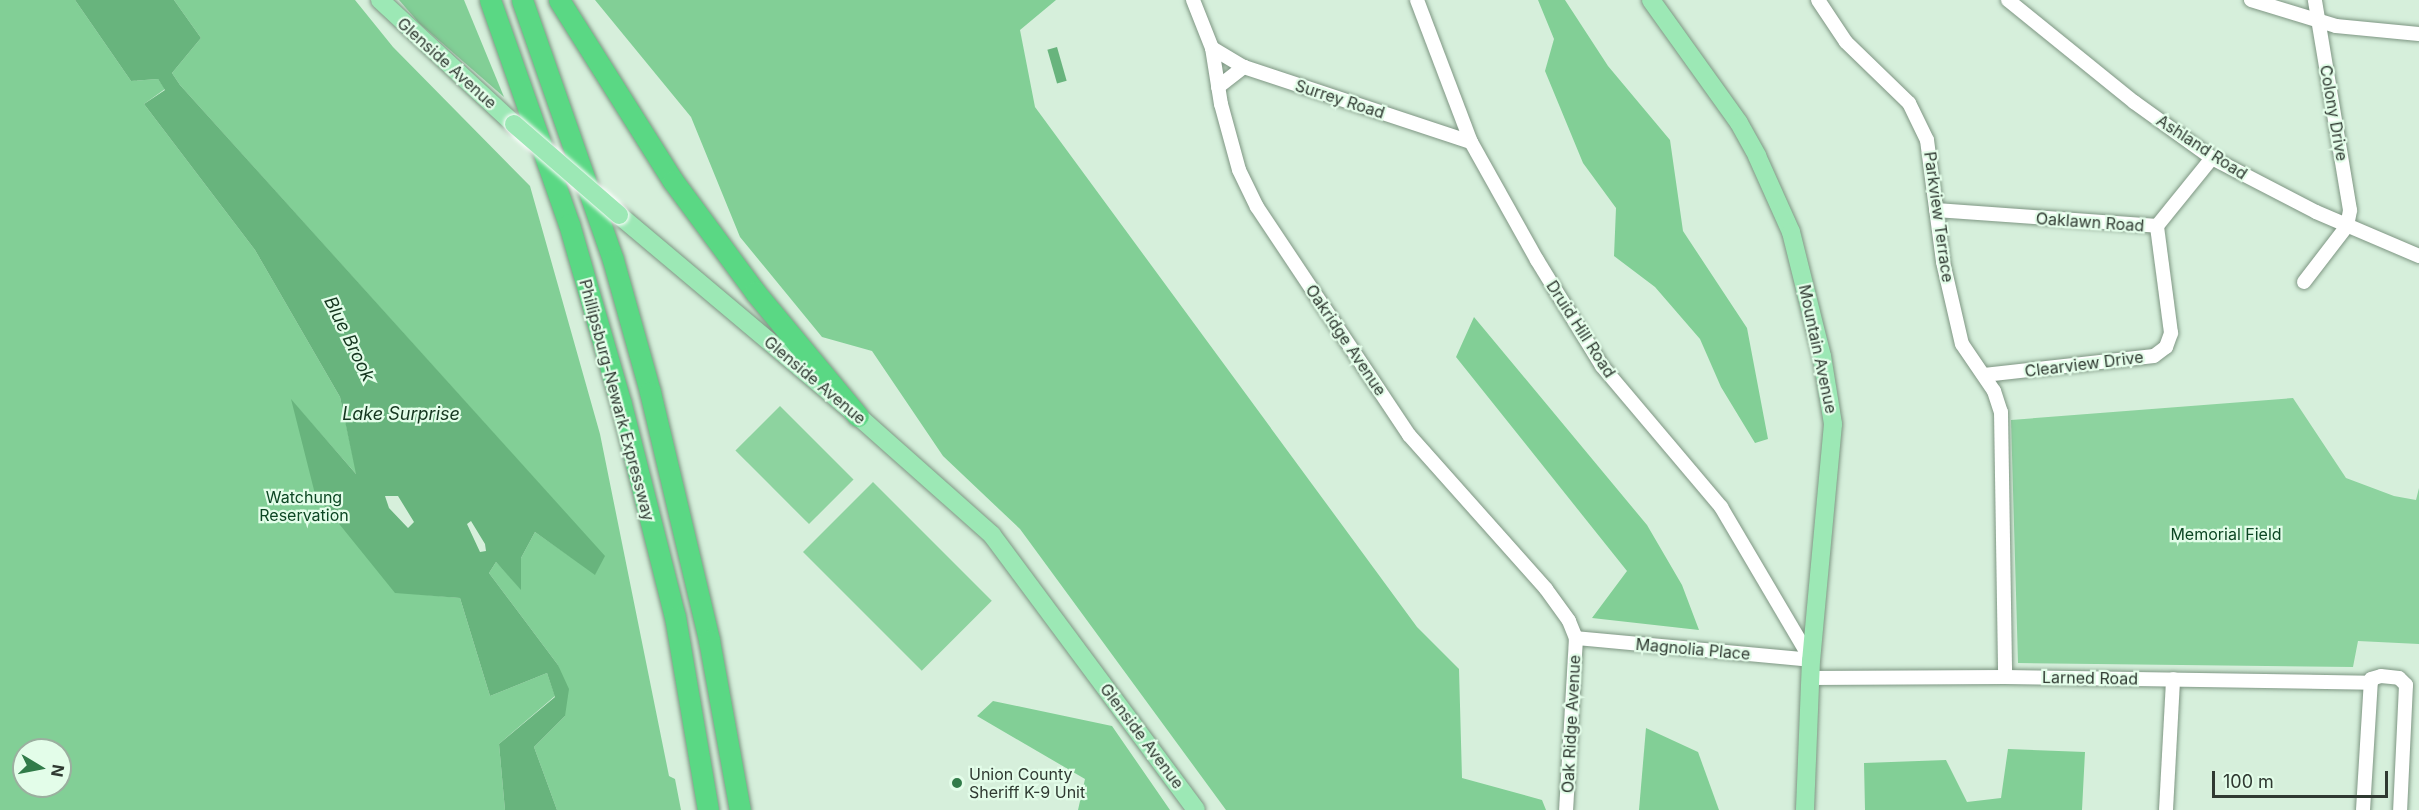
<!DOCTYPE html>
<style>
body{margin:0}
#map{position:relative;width:2419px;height:810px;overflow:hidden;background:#d6efdb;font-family:Inter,sans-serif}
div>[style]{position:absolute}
.green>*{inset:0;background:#8dd39f;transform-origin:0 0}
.forest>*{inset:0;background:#82cf96}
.water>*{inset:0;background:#68b47d;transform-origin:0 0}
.roads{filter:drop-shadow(0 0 2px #7e9683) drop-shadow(0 0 2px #7e9683)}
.minor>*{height:14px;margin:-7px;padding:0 7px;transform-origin:7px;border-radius:7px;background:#fff}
.major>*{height:18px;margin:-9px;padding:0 9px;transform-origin:9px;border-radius:9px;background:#9ce8b5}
.highway>*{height:21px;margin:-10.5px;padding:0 10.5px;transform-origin:10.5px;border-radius:10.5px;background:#5ad884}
.bridges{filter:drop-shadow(0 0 2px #fff) drop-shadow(0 0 2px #fff)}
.major-bridge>*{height:18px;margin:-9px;padding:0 9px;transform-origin:9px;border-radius:9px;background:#9ce8b5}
.dots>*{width:16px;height:16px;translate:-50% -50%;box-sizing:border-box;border:3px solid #e3fde9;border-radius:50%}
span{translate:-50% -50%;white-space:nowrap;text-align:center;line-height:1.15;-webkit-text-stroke:4.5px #e3fde9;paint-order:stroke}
.street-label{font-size:16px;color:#2f3931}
.park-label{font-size:16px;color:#0c4623}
.poi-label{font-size:16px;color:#2f3931}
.left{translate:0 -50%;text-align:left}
.water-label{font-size:18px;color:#15361f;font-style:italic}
.north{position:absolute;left:12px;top:738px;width:60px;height:60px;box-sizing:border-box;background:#e3fde9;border:2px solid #9baf9f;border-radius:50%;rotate:100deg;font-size:16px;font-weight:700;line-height:24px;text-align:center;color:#2f3931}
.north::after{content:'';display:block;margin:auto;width:21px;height:27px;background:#317b49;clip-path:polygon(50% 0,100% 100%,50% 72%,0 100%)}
.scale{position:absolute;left:2212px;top:771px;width:176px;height:27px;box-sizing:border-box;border:3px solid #2f3931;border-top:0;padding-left:8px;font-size:18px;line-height:21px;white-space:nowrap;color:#2f3931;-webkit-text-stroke:4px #e3fde9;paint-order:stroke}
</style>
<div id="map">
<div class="green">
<div style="clip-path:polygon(2293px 398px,2346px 478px,2394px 496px,2416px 500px,2419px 488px,2419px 644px,2358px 641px,2353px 667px,2018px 663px,2011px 420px)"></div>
<div style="left:780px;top:406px;width:104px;height:63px;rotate:45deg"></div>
<div style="left:873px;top:482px;width:168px;height:99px;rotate:45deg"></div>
</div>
<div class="forest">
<div style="clip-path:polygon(evenodd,0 0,75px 0,131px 81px,158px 79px,165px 89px,144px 104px,255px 250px,340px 397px,357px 475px,292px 401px,395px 592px,460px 598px,490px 696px,547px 673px,555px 696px,499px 744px,505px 810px,0 810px,0 0,24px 750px,60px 750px,60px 786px,24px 786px,24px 750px)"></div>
<div style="clip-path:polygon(174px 0,355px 0,393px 47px,530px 186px,600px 434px,669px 776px,675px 779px,681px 810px,557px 810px,534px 747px,565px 716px,558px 665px,489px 573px,496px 562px,521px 589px,521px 558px,535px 532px,595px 574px,604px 556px,180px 85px,172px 73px,201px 38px)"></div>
<div style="clip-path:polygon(399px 0,464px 0,504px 97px,419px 23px)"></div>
<div style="clip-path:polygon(595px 0,1056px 0,1020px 30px,1035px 107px,1417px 627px,1459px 669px,1462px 778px,1542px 800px,1546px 810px,1226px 810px,1020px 529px,943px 456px,872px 351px,822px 337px,740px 237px,691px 117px)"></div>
<div style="clip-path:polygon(1538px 0,1565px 0,1608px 66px,1670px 140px,1683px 231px,1747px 328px,1768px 439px,1755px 443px,1721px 387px,1700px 339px,1655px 287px,1614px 256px,1616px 208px,1583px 163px,1545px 71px,1554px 39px)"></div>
<div style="clip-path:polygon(1474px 317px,1647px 525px,1682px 585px,1699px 630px,1592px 618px,1627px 571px,1456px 357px)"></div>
<div style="clip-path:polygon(993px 701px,1112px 726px,1170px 810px,1078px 810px,1085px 779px,977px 716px)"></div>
<div style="clip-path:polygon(1646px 728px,1698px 752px,1719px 810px,1639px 810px)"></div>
<div style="clip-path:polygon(2008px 749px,2085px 752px,2082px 810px,1865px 810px,1864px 763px,1946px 760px,1967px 802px,2001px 798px)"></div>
</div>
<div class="water">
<div style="clip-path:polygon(evenodd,75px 0,174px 0,201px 38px,172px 73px,180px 85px,605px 556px,595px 575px,535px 532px,521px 558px,521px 590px,496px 562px,489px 573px,558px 665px,569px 689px,565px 716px,534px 747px,557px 810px,505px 810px,499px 744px,555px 697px,547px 673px,490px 696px,460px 598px,395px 593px,315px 494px,291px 399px,356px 474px,340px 397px,255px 250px,144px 104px,165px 90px,158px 79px,131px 81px,75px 0,385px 496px,398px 496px,414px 522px,408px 528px,389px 508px,385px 496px,75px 0,471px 521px,485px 544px,486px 551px,480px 552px,467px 524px,471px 521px)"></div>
<div style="left:1057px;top:47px;width:35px;height:10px;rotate:74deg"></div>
</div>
<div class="roads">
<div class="minor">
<div style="left:1193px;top:0;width:52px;rotate:68.4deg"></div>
<div style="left:1212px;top:48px;width:57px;rotate:80.9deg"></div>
<div style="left:1221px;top:104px;width:68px;rotate:74.7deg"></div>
<div style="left:1239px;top:170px;width:41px;rotate:64.1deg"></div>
<div style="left:1257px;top:207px;width:274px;rotate:56.3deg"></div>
<div style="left:1409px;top:435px;width:206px;rotate:48.3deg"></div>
<div style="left:1546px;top:589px;width:39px;rotate:54deg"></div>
<div style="left:1569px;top:621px;width:18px;rotate:68deg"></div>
<div style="left:1576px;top:638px;width:172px;rotate:93.3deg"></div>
<div style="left:1417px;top:0;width:152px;rotate:69.2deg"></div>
<div style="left:1471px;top:142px;width:135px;rotate:60.8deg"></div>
<div style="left:1537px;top:260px;width:124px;rotate:58.5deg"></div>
<div style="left:1602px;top:366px;width:185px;rotate:49.8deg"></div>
<div style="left:1721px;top:507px;width:178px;rotate:59.5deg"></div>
<div style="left:1818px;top:0;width:50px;rotate:56.3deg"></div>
<div style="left:1846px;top:42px;width:88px;rotate:44.1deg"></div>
<div style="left:1909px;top:103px;width:41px;rotate:64.1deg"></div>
<div style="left:1927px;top:140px;width:123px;rotate:82.5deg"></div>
<div style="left:1943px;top:262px;width:84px;rotate:77deg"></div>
<div style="left:1962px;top:344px;width:57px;rotate:55.8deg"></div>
<div style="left:1994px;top:391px;width:22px;rotate:72deg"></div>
<div style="left:2001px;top:412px;width:265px;rotate:89.1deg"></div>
<div style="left:2008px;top:0;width:162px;rotate:39deg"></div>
<div style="left:2134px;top:102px;width:96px;rotate:35.7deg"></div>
<div style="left:2212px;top:158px;width:117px;rotate:27.4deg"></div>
<div style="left:2316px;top:212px;width:112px;rotate:23.1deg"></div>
<div style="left:2251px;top:0;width:89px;rotate:17deg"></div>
<div style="left:2336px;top:26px;width:83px;rotate:5.5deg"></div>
<div style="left:1212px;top:48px;width:37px;rotate:31deg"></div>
<div style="left:1244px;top:67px;width:239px;rotate:18.3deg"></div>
<div style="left:1218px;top:87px;width:33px;rotate:-38deg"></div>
<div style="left:1936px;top:210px;width:222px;rotate:4.1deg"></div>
<div style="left:2157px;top:226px;width:87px;rotate:-51deg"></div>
<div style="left:2304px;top:282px;width:71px;rotate:-52.5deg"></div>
<div style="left:2347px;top:226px;width:16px;rotate:-79deg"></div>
<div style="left:2350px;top:210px;width:213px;rotate:-99.5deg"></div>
<div style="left:1984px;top:375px;width:171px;rotate:-6.4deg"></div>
<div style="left:2154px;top:356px;width:15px;rotate:-37deg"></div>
<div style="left:2166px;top:347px;width:15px;rotate:-70deg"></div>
<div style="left:2171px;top:333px;width:108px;rotate:-97.5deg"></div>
<div style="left:1576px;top:638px;width:236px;rotate:5.3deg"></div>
<div style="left:1809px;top:678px;width:196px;rotate:-0.3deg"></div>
<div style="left:2005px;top:677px;width:366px;rotate:0.9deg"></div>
<div style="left:2166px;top:810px;width:131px;rotate:-86.9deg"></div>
<div style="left:2363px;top:810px;width:131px;rotate:-86.5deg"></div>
<div style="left:2371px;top:679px;width:10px;rotate:-17deg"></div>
<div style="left:2381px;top:676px;width:18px;rotate:6deg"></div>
<div style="left:2399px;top:678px;width:10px;rotate:45deg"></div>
<div style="left:2406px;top:685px;width:125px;rotate:92.7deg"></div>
</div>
<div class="major">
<div style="left:380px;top:0;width:183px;rotate:42.8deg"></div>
<div style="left:1651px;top:0;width:151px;rotate:54.4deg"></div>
<div style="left:1739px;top:123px;width:38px;rotate:61deg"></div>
<div style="left:1757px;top:156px;width:83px;rotate:65.9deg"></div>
<div style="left:1791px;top:232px;width:128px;rotate:76deg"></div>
<div style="left:1822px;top:356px;width:69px;rotate:80.8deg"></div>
<div style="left:1833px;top:424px;width:237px;rotate:95.3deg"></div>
<div style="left:1811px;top:660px;width:150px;rotate:92.3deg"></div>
<div style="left:619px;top:215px;width:312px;rotate:40.1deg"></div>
<div style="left:858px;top:416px;width:179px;rotate:41.6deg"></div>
<div style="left:992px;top:535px;width:342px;rotate:53.4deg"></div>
</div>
<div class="highway">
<div style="left:490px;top:0;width:238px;rotate:70.6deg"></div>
<div style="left:569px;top:224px;width:187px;rotate:73.9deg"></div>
<div style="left:621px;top:404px;width:220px;rotate:75.8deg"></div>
<div style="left:675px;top:617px;width:196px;rotate:80.3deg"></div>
<div style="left:522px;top:0;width:275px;rotate:70.7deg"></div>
<div style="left:613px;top:260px;width:137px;rotate:74.3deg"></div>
<div style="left:650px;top:392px;width:255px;rotate:76.6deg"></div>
<div style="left:709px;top:640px;width:173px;rotate:79.7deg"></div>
<div style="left:559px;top:0;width:214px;rotate:57.8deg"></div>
<div style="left:673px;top:181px;width:138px;rotate:53.5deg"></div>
<div style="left:755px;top:292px;width:161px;rotate:50.3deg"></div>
</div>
</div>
<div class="bridges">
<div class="major-bridge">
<div style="left:514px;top:124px;width:139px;rotate:40.9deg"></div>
</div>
</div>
<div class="dots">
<div style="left:957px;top:783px;background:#317b49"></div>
</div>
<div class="street-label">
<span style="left:447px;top:63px;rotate:42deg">Glenside Avenue</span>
<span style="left:1340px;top:99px;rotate:18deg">Surrey Road</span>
<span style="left:2334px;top:113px;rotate:80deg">Colony Drive</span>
<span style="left:2202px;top:147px;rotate:33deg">Ashland Road</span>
<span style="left:1939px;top:217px;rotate:82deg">Parkview Terrace</span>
<span style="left:2090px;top:222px;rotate:4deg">Oaklawn Road</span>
<span style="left:1581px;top:329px;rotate:57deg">Druid Hill Road</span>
<span style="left:1346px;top:340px;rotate:56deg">Oakridge Avenue</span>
<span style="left:1818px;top:349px;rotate:78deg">Mountain Avenue</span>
<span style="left:2084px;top:364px;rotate:-7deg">Clearview Drive</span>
<span style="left:815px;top:380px;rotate:40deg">Glenside Avenue</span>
<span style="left:617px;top:400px;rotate:75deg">Phillipsburg-Newark Expressway</span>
<span style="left:1693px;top:649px;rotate:5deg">Magnolia Place</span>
<span style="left:2090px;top:678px;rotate:1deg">Larned Road</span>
<span style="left:1571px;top:724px;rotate:-87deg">Oak Ridge Avenue</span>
<span style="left:1142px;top:736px;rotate:53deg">Glenside Avenue</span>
</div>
<div class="park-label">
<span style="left:304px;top:506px">Watchung<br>Reservation</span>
<span style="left:2226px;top:534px">Memorial Field</span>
</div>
<div class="poi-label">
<span class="left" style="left:969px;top:783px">Union County<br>Sheriff K-9 Unit</span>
</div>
<div class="water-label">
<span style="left:349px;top:339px;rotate:64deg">Blue Brook</span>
<span style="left:401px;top:414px">Lake Surprise</span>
</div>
<div class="north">N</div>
<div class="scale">100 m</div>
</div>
